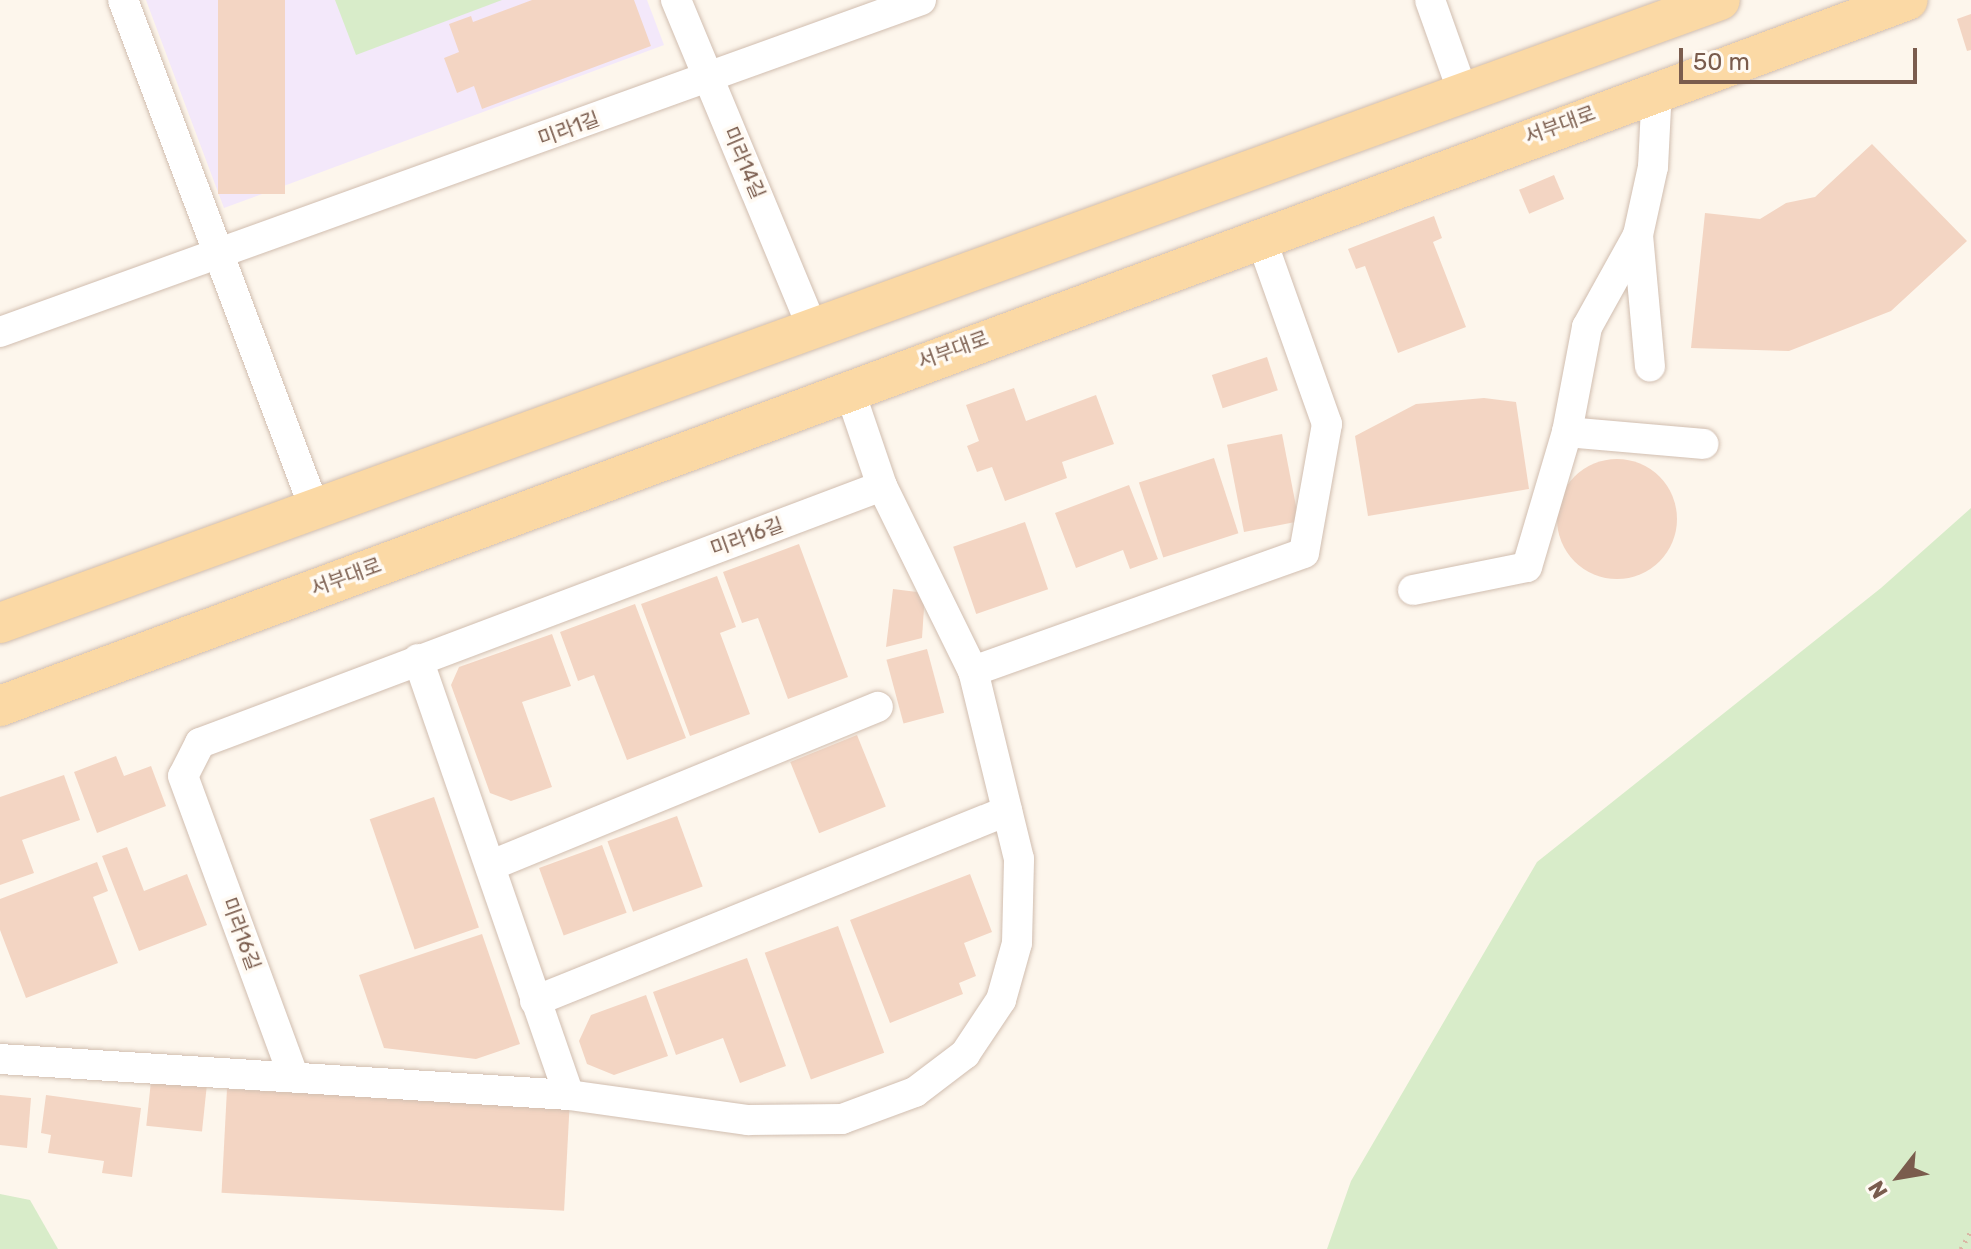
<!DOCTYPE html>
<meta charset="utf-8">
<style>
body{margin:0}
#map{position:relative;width:1971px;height:1249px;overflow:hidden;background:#fdf6ec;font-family:Rubik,"Noto Sans KR",sans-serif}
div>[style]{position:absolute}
.education>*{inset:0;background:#f3e8fa}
.green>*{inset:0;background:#d8ecc9}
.building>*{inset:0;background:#f3d5c3;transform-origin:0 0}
.round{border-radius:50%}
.path>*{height:5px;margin-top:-2.5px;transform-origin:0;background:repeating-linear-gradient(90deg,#d9b8a5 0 2px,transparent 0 8px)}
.roads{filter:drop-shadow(0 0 2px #d1beb0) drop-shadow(0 0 2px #d1beb0)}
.minor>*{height:30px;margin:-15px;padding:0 15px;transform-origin:15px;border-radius:15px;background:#fff}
.major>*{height:40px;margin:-20px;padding:0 20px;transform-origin:20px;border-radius:20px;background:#fbd9a5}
span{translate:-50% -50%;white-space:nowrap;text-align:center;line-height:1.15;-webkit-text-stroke:7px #fffaf3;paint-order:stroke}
.street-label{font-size:20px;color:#7a5c4d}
.north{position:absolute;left:1859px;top:1137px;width:80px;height:80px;-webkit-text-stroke:6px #fffaf3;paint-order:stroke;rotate:239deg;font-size:22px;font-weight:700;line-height:32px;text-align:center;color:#7a5c4d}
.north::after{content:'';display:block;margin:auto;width:28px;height:36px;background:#7a5c4d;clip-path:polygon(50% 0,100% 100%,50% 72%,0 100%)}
.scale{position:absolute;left:1679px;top:48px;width:238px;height:36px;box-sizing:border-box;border:4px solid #7a5c4d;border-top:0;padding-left:10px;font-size:24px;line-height:28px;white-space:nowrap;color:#7a5c4d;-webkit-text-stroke:6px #fffaf3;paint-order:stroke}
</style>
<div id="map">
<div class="education">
<div style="clip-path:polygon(146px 0,647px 0,664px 45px,224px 208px)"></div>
</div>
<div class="green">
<div style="clip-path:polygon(335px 0,502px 0,356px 55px)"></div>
<div style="clip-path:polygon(1971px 508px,1971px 1249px,1327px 1249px,1351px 1181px,1537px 862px,1881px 588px)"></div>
<div style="clip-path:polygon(0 1194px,30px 1200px,58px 1249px,0 1249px)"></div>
</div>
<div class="building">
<div style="left:218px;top:0;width:67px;height:194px"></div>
<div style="clip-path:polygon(532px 0,634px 0,651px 46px,482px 109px,474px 86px,457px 93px,444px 58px,459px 52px,449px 24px,471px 16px,473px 22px)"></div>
<div style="clip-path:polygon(1971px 14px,1971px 50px,1967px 51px,1957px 19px)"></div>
<div style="clip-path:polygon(1872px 144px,1967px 241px,1891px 311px,1789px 351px,1691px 348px,1705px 213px,1760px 219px,1786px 203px,1815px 197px)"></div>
<div style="left:1554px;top:175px;width:26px;height:38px;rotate:67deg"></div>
<div style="clip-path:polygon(1434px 216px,1442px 238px,1433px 242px,1466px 327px,1398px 353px,1365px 266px,1356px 269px,1348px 249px)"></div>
<div style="left:1267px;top:357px;width:35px;height:58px;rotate:72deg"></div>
<div style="clip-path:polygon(1014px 388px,1026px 421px,1096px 395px,1114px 444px,1062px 462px,1067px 478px,1005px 501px,992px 467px,977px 472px,967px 446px,979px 441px,966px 405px)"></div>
<div style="clip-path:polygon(1484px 398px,1516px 402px,1529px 489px,1368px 516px,1355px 436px,1416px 404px)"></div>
<div style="left:1282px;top:434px;width:89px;height:56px;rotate:79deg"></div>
<div style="left:1214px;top:458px;width:79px;height:79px;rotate:72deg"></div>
<div class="round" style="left:1557px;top:459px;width:120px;height:120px"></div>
<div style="clip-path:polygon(1129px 485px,1158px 559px,1130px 569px,1123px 550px,1076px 568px,1055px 513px)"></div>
<div style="left:1025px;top:522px;width:71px;height:76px;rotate:71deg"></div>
<div style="clip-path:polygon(799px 544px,848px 677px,788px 699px,758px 618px,742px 623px,723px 572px)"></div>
<div style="clip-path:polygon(717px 576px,736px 627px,720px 633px,750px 714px,690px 736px,641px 604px)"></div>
<div style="clip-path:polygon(893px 589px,925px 593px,922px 638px,886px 647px)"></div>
<div style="clip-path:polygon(635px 604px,686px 738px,627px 760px,594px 675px,578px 681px,560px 632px)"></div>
<div style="clip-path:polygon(552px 634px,571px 686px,522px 702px,552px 787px,511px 801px,490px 793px,451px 685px,459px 667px)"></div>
<div style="left:927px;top:649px;width:66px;height:42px;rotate:75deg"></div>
<div style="left:857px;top:735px;width:77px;height:72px;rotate:68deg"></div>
<div style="clip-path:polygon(116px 756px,124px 776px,151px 766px,166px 806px,97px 833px,74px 772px)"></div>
<div style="clip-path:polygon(64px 775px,80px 820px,22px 840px,34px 873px,0 885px,0 797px)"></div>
<div style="left:434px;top:797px;width:138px;height:68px;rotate:71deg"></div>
<div style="left:677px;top:816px;width:75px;height:74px;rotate:70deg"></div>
<div style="left:602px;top:845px;width:72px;height:67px;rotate:70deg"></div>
<div style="clip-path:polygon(127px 847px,144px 891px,187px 874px,207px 925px,139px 951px,102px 856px)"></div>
<div style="clip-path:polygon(97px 862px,108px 891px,93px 897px,118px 963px,26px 998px,0 930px,0 899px)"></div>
<div style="clip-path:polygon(970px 874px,992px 932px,964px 943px,976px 976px,959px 983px,963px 994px,890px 1023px,850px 920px)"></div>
<div style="left:838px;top:926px;width:135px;height:78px;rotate:70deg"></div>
<div style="clip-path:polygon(482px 934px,520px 1044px,476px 1059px,384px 1048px,359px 975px)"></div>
<div style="clip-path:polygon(747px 958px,786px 1066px,740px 1083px,723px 1038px,676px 1055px,653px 992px)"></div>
<div style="clip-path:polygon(646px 995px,668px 1056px,614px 1075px,587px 1064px,579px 1041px,591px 1015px)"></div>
<div style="left:151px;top:1081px;width:56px;height:45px;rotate:6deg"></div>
<div style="left:227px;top:1089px;width:343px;height:104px;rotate:3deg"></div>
<div style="clip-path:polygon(0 1095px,31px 1098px,27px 1148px,0 1145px)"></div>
<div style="clip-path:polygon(46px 1095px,141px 1108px,132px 1177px,102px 1173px,104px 1161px,48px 1153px,51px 1135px,41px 1133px)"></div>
</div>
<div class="path">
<div style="left:1961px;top:1249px;width:21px;rotate:-61deg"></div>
</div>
<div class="roads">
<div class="minor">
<div style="left:123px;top:0;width:542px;rotate:69.36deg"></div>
<div style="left:676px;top:0;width:353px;rotate:67.4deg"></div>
<div style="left:1430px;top:0;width:96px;rotate:70.4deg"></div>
<div style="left:1638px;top:235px;width:132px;rotate:84.8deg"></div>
<div style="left:0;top:332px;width:979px;rotate:-19.82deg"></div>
<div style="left:849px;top:389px;width:102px;rotate:71.2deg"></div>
<div style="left:1567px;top:432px;width:137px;rotate:5deg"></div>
<div style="left:1413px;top:590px;width:116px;rotate:-11.4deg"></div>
<div style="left:1527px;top:567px;width:141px;rotate:-73.5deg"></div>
<div style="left:1567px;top:432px;width:107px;rotate:-79.2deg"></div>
<div style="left:1587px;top:327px;width:105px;rotate:-61deg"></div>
<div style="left:1638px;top:235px;width:70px;rotate:-77.6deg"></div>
<div style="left:1653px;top:167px;width:78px;rotate:-87.1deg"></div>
<div style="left:418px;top:659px;width:461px;rotate:70.9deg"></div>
<div style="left:973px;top:671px;width:351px;rotate:-19.6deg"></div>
<div style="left:1304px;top:553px;width:131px;rotate:-79.9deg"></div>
<div style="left:1327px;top:424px;width:200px;rotate:-109.6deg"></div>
<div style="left:492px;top:865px;width:417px;rotate:-22.3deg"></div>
<div style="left:535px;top:1001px;width:509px;rotate:-21.93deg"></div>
<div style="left:0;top:1059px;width:570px;rotate:3.62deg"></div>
<div style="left:569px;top:1095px;width:181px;rotate:8deg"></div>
<div style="left:748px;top:1120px;width:94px;rotate:-0.6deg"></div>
<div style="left:842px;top:1119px;width:78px;rotate:-20.3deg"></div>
<div style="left:915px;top:1092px;width:63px;rotate:-37.2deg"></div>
<div style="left:965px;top:1054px;width:65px;rotate:-56.3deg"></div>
<div style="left:1001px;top:1000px;width:59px;rotate:-74.3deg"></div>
<div style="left:1017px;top:943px;width:84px;rotate:-88.6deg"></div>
<div style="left:1019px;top:859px;width:194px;rotate:-103.7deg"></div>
<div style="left:973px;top:671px;width:206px;rotate:-116.2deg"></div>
<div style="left:882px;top:486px;width:729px;rotate:159.35deg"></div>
<div style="left:200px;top:743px;width:37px;rotate:117deg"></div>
<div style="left:183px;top:776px;width:319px;rotate:69.8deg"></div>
</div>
<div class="major">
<div style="left:0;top:623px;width:1829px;rotate:-19.91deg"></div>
<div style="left:0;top:706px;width:2034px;rotate:-20.31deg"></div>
</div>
</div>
<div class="street-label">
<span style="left:1560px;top:125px;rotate:-20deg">서부대로</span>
<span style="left:569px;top:129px;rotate:-20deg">미라1길</span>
<span style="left:744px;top:163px;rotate:67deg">미라14길</span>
<span style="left:953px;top:350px;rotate:-20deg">서부대로</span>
<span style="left:747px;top:537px;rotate:-20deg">미라16길</span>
<span style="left:346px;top:577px;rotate:-20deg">서부대로</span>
<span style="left:241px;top:934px;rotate:70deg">미라16길</span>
</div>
<div class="north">N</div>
<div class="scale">50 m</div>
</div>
